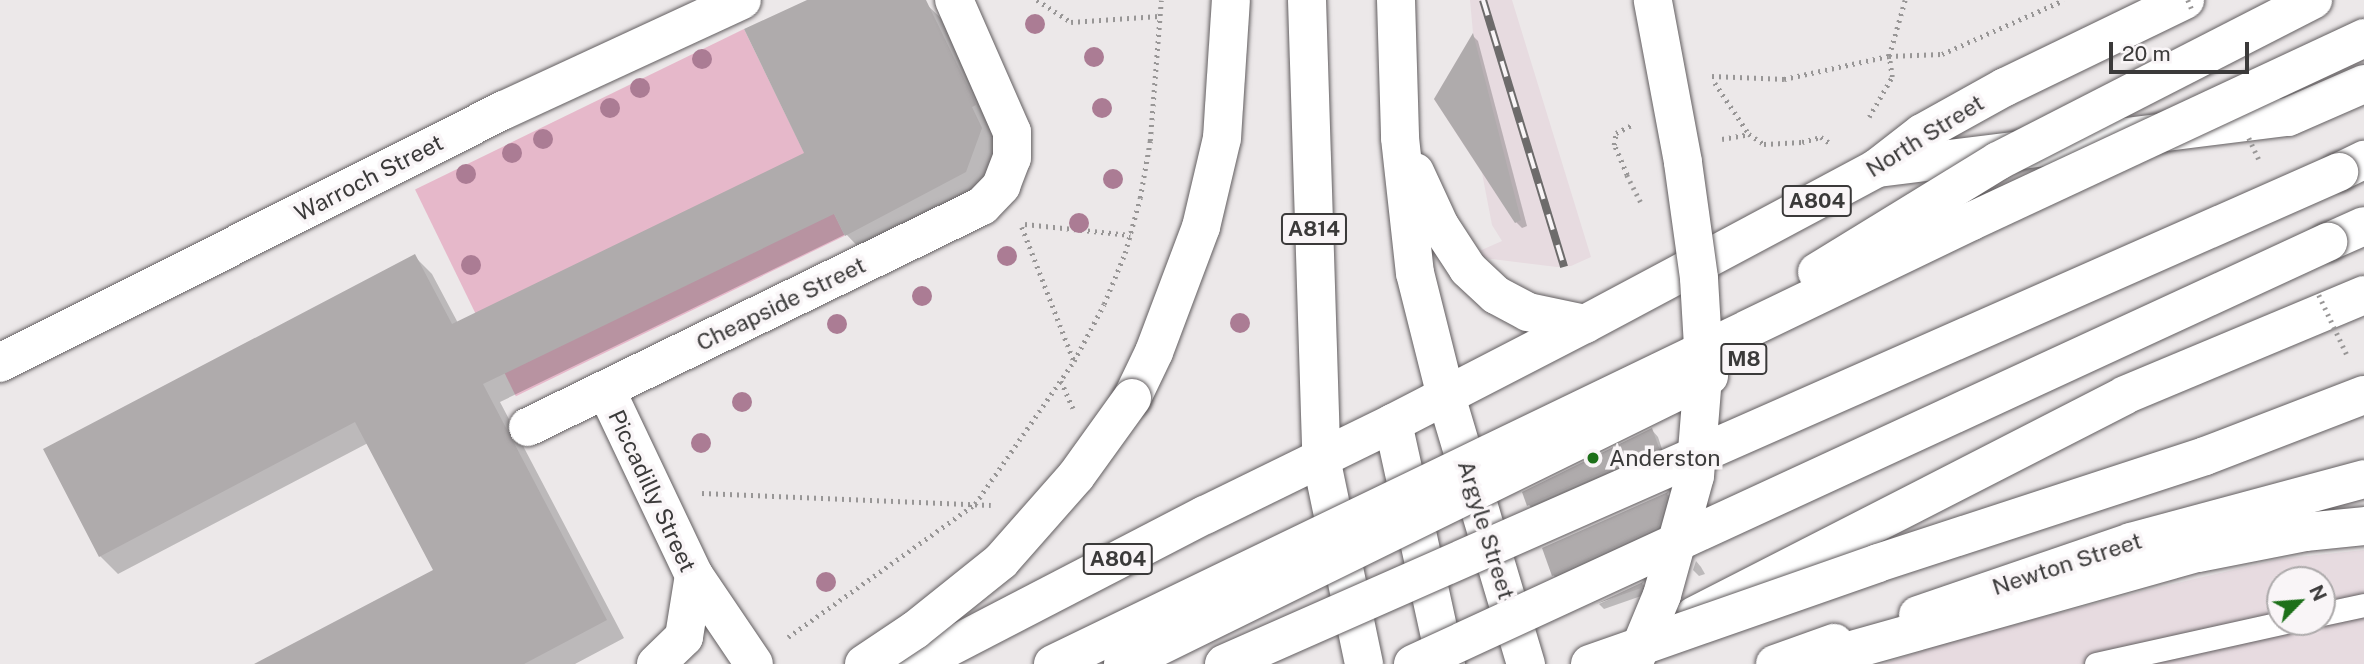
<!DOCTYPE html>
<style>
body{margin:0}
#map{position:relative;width:2364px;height:664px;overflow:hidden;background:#ece8e9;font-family:"Public Sans",sans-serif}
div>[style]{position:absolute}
.built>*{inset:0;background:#e7dbe0}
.green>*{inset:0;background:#e6b8ca;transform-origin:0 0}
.shadow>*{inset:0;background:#0003}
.building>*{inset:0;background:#afabac}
.path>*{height:4.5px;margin-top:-2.25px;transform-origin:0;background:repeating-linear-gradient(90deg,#989696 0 2px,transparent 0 7px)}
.roads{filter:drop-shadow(0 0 2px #625e60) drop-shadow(0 0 2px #625e60)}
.lane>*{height:23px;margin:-11.5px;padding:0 11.5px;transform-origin:11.5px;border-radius:11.5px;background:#fff}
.street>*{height:38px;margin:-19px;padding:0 19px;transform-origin:19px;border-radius:19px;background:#fff}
.primary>*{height:38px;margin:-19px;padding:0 19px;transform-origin:19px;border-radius:19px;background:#fff}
.highway>*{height:38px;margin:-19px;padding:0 19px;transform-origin:19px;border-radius:19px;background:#fff}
.rail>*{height:8px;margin-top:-4px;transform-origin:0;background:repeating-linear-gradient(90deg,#f9f5f7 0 16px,#6d6b6b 0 32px);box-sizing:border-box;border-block:2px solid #6d6b6b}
.path-bridge>*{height:4.5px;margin-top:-2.25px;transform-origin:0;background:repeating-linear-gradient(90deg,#989696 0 2px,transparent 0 7px)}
.bridges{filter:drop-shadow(0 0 2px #625e60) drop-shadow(0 0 2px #625e60)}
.highway-bridge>*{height:38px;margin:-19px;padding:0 19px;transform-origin:19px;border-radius:19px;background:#fff}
.trees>*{width:20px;height:20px;margin:-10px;border-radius:50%;background:#ab7c94}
.dots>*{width:19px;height:19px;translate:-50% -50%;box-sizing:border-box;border:4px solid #f9f5f7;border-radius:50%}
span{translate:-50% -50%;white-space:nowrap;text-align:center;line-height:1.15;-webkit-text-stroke:7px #f9f5f7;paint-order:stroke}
.shield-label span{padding:2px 5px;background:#f9f5f7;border:2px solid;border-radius:5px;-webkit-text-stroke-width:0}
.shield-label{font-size:21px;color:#3b3a3a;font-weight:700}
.street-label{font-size:23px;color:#3b3a3a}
.poi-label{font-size:23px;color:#3b3a3a}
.left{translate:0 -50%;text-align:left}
.north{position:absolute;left:2266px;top:566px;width:70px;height:70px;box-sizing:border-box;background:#f9f5f7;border:2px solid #adaaab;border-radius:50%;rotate:65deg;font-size:19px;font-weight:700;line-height:28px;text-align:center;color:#3b3a3a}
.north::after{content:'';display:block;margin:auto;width:24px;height:32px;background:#1d7019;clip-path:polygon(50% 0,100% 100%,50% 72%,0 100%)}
.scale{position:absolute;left:2109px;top:42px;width:140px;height:32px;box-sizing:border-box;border:4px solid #3b3a3a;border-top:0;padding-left:9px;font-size:21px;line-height:24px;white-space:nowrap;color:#3b3a3a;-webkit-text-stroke:5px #f9f5f7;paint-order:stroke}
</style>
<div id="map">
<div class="built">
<div style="clip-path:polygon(1470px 0,1512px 0,1591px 257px,1571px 266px,1557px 267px,1468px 256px,1502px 241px,1492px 225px,1482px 173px,1434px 99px,1473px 33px)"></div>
<div style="clip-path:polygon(evenodd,2364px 550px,2364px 664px,1883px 664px,1944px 643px,2143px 591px,2280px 559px,2364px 550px,2280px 580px,2322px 580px,2322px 622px,2280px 622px,2280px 580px)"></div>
</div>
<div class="green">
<div style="left:744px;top:29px;width:230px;height:366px;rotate:64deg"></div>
</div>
<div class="shadow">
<div style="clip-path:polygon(811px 0,917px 0,925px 3px,944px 21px,999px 147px,983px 190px,864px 253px,846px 234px,500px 402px,624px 638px,575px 664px,258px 664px,435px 570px,368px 443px,118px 574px,100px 556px,414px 256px,432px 274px,458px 323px,807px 154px)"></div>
<div style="clip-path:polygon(1473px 36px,1478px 41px,1527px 226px,1522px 228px,1516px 222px)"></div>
<div style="clip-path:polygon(1652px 430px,1658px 437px,1664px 455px,1535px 512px,1529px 505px,1525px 493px)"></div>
<div style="clip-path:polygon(1667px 494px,1673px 500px,1664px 533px,1559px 581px,1553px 575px,1544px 549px)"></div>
<div style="clip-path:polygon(1696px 561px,1701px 567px,1705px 574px,1699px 576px,1693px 570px)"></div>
<div style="clip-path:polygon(1643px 584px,1648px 590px,1647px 594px,1604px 609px,1599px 604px)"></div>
</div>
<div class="building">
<div style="clip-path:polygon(807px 0,926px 0,973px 97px,976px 105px,972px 107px,982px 128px,966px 172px,845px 236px,834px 214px,483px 384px,607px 620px,524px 664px,254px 664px,433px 570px,355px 422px,99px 557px,43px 449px,415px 254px,452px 324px,804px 153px,744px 29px)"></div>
<div style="clip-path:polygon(1473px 33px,1521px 220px,1515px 223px,1434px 99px)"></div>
<div style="clip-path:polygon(1652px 428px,1659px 448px,1527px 506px,1522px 492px)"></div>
<div style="clip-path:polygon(1668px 492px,1658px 527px,1552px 576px,1542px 548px)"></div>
<div style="clip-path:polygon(1643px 582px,1641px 588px,1596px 604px)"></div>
</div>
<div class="path">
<div style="left:1037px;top:0;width:40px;rotate:32.9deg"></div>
<div style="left:1071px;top:22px;width:88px;rotate:-3.9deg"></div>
<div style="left:1712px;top:76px;width:72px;rotate:2.4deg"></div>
<div style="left:1784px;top:79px;width:107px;rotate:-12.4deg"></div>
<div style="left:1889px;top:56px;width:53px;rotate:-2.2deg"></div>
<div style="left:1942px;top:54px;width:133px;rotate:-23.9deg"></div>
<div style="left:1715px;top:83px;width:61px;rotate:56.3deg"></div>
<div style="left:1749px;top:134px;width:18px;rotate:34deg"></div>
<div style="left:1764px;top:144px;width:38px;rotate:-3deg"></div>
<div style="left:1802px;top:142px;width:20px;rotate:-15deg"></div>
<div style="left:1821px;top:137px;width:11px;rotate:34deg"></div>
<div style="left:1869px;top:117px;width:46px;rotate:-60.1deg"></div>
<div style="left:1892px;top:77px;width:21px;rotate:-98deg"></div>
<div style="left:1889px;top:56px;width:58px;rotate:-74.1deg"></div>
<div style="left:1722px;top:139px;width:27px;rotate:-10deg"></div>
<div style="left:1627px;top:175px;width:33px;rotate:-113deg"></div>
<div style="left:1614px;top:145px;width:12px;rotate:-81deg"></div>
<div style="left:1616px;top:133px;width:20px;rotate:-27deg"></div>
<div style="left:1025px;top:224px;width:106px;rotate:6deg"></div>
<div style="left:1022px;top:227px;width:144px;rotate:68.8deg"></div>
<div style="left:1061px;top:381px;width:30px;rotate:66deg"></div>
<div style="left:702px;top:493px;width:289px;rotate:2.4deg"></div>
<div style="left:788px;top:637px;width:229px;rotate:-35.4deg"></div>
<div style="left:975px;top:504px;width:174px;rotate:-55.3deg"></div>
<div style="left:1074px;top:361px;width:64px;rotate:-62.2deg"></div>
<div style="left:1104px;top:304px;width:55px;rotate:-67.6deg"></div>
<div style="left:1125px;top:253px;width:57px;rotate:-74.7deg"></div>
<div style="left:1140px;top:198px;width:58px;rotate:-80deg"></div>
<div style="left:1150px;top:141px;width:141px;rotate:-85.5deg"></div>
</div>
<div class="roads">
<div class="lane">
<div style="left:2322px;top:614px;width:43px;rotate:-12.1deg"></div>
<div style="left:2096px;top:664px;width:194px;rotate:-12.5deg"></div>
</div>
<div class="street">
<div style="left:0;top:363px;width:564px;rotate:-26.66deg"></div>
<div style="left:504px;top:110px;width:262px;rotate:-24.8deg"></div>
<div style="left:606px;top:390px;width:205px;rotate:64.6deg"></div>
<div style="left:694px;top:575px;width:63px;rotate:99.2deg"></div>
<div style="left:684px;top:637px;width:39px;rotate:136deg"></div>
<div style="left:528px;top:427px;width:505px;rotate:-25.96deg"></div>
<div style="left:982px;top:206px;width:28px;rotate:-46deg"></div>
<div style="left:1001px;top:186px;width:30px;rotate:-69deg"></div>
<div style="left:1012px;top:158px;width:26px;rotate:-90deg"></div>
<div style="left:1012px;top:132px;width:144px;rotate:-113.7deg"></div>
<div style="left:694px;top:575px;width:107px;rotate:56deg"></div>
</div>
<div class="primary">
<div style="left:1307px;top:0;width:458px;rotate:88.2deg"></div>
<div style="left:1321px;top:458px;width:210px;rotate:78.2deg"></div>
<div style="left:1396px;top:0;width:138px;rotate:88.3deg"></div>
<div style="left:1400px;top:138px;width:136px;rotate:83.7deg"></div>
<div style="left:1415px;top:273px;width:127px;rotate:75.9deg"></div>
<div style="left:1446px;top:396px;width:280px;rotate:73.4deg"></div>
<div style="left:1415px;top:172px;width:60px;rotate:65.2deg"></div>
<div style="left:1440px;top:226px;width:51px;rotate:56.9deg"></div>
<div style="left:1468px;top:269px;width:38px;rotate:43deg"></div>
<div style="left:1496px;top:295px;width:36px;rotate:28deg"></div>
<div style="left:1528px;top:312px;width:58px;rotate:11.9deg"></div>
<div style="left:1393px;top:423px;width:247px;rotate:77.6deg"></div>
<div style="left:1918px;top:615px;width:225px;rotate:-18.9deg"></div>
<div style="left:2131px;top:542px;width:241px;rotate:-15.1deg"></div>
<div style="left:917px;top:664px;width:324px;rotate:-27.4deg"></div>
<div style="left:1205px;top:515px;width:209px;rotate:-26.1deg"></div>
<div style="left:1393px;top:423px;width:216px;rotate:-27.3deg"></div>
<div style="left:1585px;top:324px;width:331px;rotate:-28.1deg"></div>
<div style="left:1877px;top:168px;width:57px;rotate:-37.9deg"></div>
<div style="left:1922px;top:133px;width:95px;rotate:-29deg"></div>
<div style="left:2005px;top:87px;width:200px;rotate:-25.8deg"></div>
<div style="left:1775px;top:664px;width:63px;rotate:-19.6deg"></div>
</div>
<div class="highway">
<div style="left:1877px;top:168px;width:414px;rotate:-7.1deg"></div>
<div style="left:2288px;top:117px;width:83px;rotate:-23.5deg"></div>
<div style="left:2339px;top:172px;width:28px;rotate:-26deg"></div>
<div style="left:2328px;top:242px;width:39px;rotate:-24deg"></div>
<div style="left:1132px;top:398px;width:51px;rotate:-64.4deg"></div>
<div style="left:1154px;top:352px;width:134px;rotate:-69.4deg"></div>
<div style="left:1201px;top:227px;width:91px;rotate:-76.7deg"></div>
<div style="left:1222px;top:138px;width:138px;rotate:-86.3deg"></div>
<div style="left:1694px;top:616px;width:484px;rotate:-27.1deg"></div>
<div style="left:2125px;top:395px;width:259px;rotate:-22.7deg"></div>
<div style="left:1802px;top:664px;width:411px;rotate:-15.7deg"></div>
<div style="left:2198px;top:553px;width:109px;rotate:-11.1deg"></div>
<div style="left:2305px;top:532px;width:59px;rotate:-5.8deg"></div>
</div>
</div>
<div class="rail">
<div style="left:1483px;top:0;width:279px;rotate:73.1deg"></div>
</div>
<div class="path-bridge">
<div style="left:2188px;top:0;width:13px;rotate:67deg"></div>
<div style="left:2249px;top:138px;width:23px;rotate:65deg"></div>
<div style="left:1627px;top:175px;width:34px;rotate:63deg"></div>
<div style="left:2319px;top:295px;width:68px;rotate:64.9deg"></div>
</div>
<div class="bridges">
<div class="highway-bridge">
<div style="left:1817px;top:272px;width:212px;rotate:-31.5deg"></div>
<div style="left:1998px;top:161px;width:354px;rotate:-27.1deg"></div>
<div style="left:1635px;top:660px;width:70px;rotate:-67.4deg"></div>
<div style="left:1662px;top:595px;width:123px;rotate:-74.5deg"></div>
<div style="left:1695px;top:476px;width:113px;rotate:-85.4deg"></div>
<div style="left:1704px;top:363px;width:85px;rotate:-93.4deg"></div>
<div style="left:1699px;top:278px;width:117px;rotate:-97.9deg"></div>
<div style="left:1683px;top:162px;width:164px;rotate:-100.6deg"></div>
<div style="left:864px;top:664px;width:61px;rotate:-33.7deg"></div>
<div style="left:915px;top:630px;width:110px;rotate:-38.7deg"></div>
<div style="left:1001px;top:561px;width:113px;rotate:-48.6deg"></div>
<div style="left:1076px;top:476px;width:96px;rotate:-54.3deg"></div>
<div style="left:1053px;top:664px;width:1020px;rotate:-25.74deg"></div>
<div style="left:1972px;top:221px;width:433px;rotate:-25deg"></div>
<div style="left:1123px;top:664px;width:653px;rotate:-26.17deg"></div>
<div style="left:1224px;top:664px;width:1219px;rotate:-23.81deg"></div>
<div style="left:1413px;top:664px;width:1008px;rotate:-24.76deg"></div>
<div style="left:1590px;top:664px;width:305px;rotate:-19.3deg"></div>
<div style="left:1878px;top:563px;width:344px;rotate:-18.1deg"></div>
<div style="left:2205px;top:456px;width:170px;rotate:-21deg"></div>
</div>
</div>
<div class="trees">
<div style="left:1035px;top:24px"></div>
<div style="left:1094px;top:57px"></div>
<div style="left:702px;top:59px"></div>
<div style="left:640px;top:88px"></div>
<div style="left:610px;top:108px"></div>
<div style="left:1102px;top:108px"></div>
<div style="left:543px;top:139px"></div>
<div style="left:512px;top:153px"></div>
<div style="left:466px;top:174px"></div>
<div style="left:1113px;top:179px"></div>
<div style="left:1079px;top:223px"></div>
<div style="left:1007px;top:256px"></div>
<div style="left:471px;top:265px"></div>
<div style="left:922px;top:296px"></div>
<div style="left:1240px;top:323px"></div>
<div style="left:837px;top:324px"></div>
<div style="left:742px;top:402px"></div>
<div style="left:701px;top:443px"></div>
<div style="left:826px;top:582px"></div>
</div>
<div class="dots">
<div style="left:1593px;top:458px;background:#1d7019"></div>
</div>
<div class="shield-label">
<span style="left:1817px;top:201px">A804</span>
<span style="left:1314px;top:229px">A814</span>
<span style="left:1744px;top:359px">M8</span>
<span style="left:1118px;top:559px">A804</span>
</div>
<div class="street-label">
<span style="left:1925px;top:136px;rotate:-32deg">North Street</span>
<span style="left:369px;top:178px;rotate:-27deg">Warroch Street</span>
<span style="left:781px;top:304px;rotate:-26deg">Cheapside Street</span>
<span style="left:652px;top:491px;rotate:65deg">Piccadilly Street</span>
<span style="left:1486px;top:530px;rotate:73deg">Argyle Street</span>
<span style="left:2067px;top:564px;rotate:-18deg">Newton Street</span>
</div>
<div class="poi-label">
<span class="left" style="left:1609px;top:458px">Anderston</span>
</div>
<div class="north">N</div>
<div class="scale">20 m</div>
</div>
